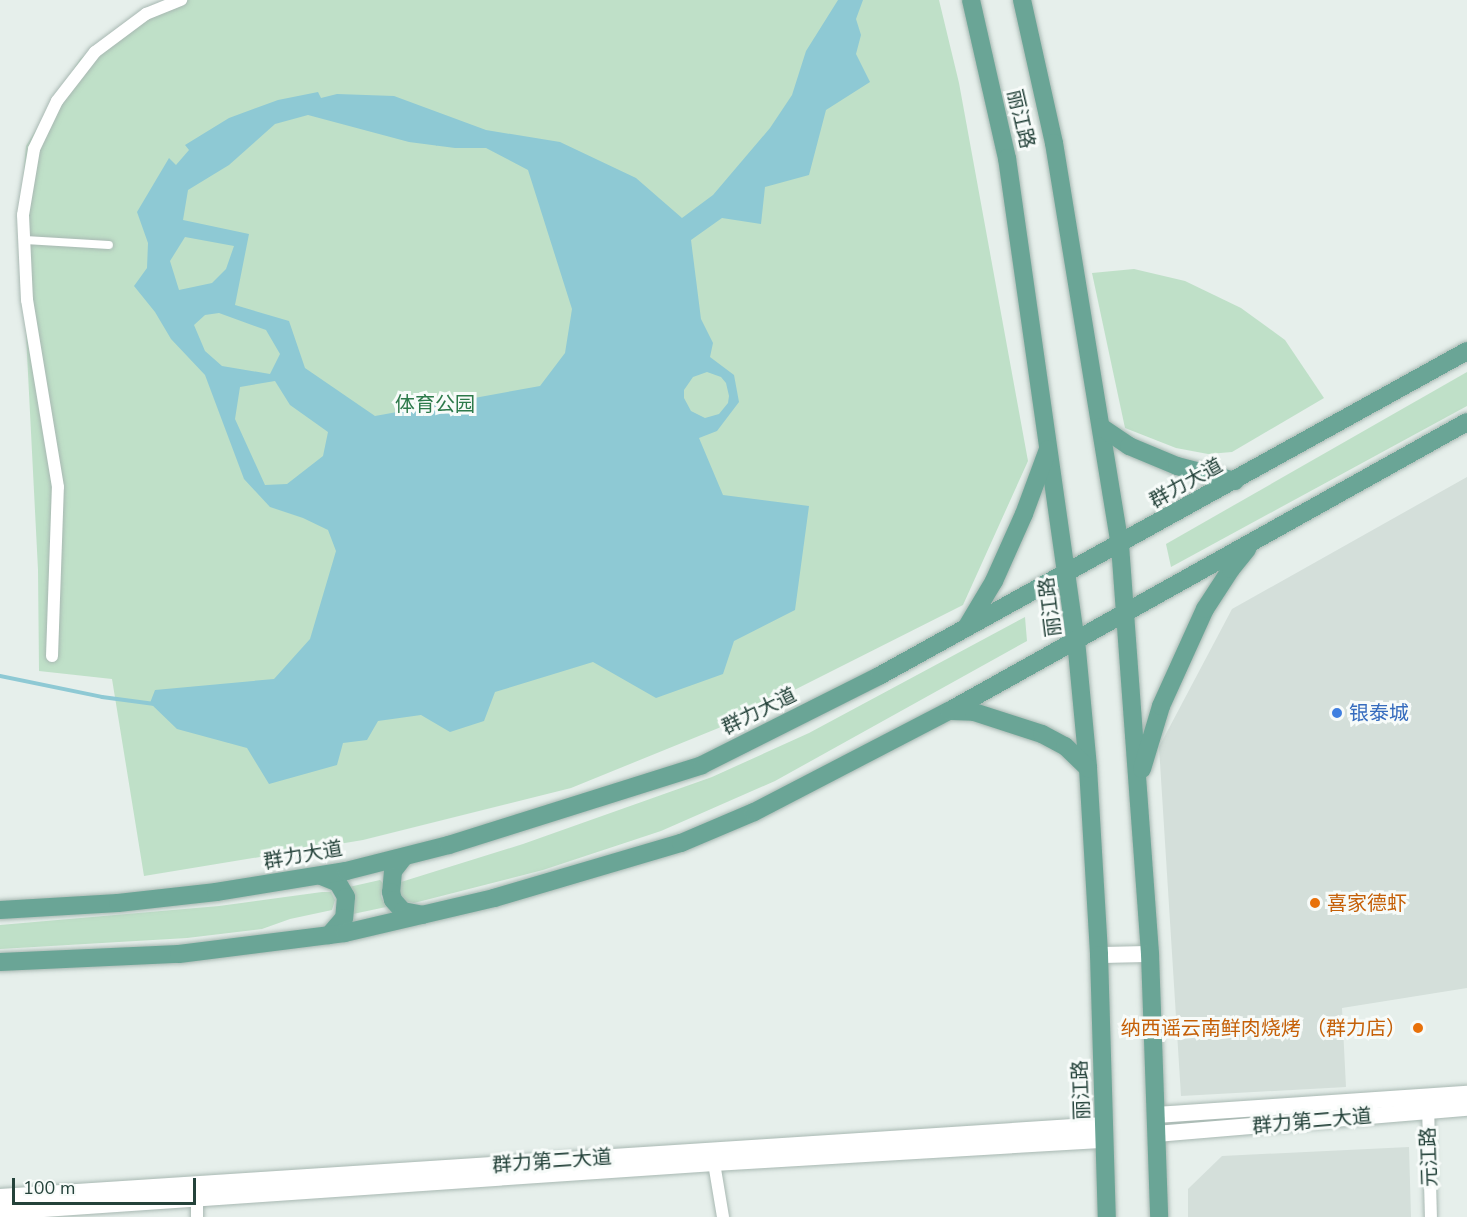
<!DOCTYPE html>
<meta charset="utf-8">
<style>
body{margin:0}
#map{position:relative;width:1467px;height:1217px;overflow:hidden;background:#e6efeb;font-family:"Nunito Sans","Noto Sans SC",sans-serif}
div>[style]{position:absolute}
.built>*{inset:0;background:#d4dfda}
.green>*{inset:0;background:#bfe0c8}
.water>*{inset:0;background:#8ec9d4}
.stream>*{height:4px;margin:-2px;padding:0 2px;transform-origin:2px;border-radius:2px;background:#8ec9d4}
.roads{filter:drop-shadow(0 0 2px #a8b8b2) drop-shadow(0 0 2px #a8b8b2)}
.pedestrian>*{height:8px;margin:-4px;padding:0 4px;transform-origin:4px;border-radius:4px;background:#fff}
.minor>*{height:12px;margin:-6px;padding:0 6px;transform-origin:6px;border-radius:6px;background:#fff}
.secondary>*{height:16px;margin:-8px;padding:0 8px;transform-origin:8px;border-radius:8px;background:#fff}
.primary>*{height:18px;margin:-9px;padding:0 9px;transform-origin:9px;border-radius:9px;background:#6aa596}
.dots>*{width:16px;height:16px;translate:-50% -50%;box-sizing:border-box;border:3px solid #f7fbf9;border-radius:50%}
span{translate:-50% -50%;white-space:nowrap;text-align:center;line-height:1.15;-webkit-text-stroke:6px #f7fbf9;paint-order:stroke}
.street-label{font-size:20px;color:#24423a}
.park-label{font-size:20px;color:#2d7a4b}
.shop-label{font-size:20px;color:#366cbe}
.left{translate:0 -50%;text-align:left}
.food-label{font-size:20px;color:#c56008}
.right{translate:-100% -50%;text-align:right}
.scale{position:absolute;left:12px;top:1178px;width:184px;height:27px;box-sizing:border-box;border:3px solid #24423a;border-top:0;padding-left:8px;font-size:18px;line-height:21px;white-space:nowrap;color:#24423a;-webkit-text-stroke:4px #f7fbf9;paint-order:stroke}
</style>
<div id="map">
<div class="built">
<div style="clip-path:polygon(1467px 477px,1467px 988px,1342px 1008px,1346px 1087px,1181px 1096px,1159px 747px,1232px 609px)"></div>
<div style="clip-path:polygon(1409px 1147px,1411px 1217px,1188px 1217px,1188px 1189px,1222px 1156px)"></div>
</div>
<div class="green">
<div style="clip-path:polygon(180px 0,939px 0,959px 83px,1028px 461px,963px 605px,721px 727px,571px 788px,363px 840px,144px 876px,112px 679px,39px 671px,38px 570px,20px 216px,26px 146px,80px 59px,141px 13px)"></div>
<div style="clip-path:polygon(1134px 269px,1185px 281px,1241px 308px,1285px 340px,1324px 398px,1232px 452px,1208px 454px,1176px 448px,1125px 428px,1092px 273px)"></div>
<div style="clip-path:polygon(1467px 372px,1467px 406px,1171px 567px,1166px 544px)"></div>
<div style="clip-path:polygon(1025px 617px,1027px 641px,775px 781px,661px 831px,543px 870px,414px 903px,403px 901px,400px 894px,401px 882px,523px 844px,712px 777px,809px 733px)"></div>
<div style="clip-path:polygon(380px 880px,383px 883px,381px 896px,386px 907px,353px 914px,349px 887px)"></div>
<div style="clip-path:polygon(322px 892px,331px 892px,335px 900px,332px 910px,290px 919px,262px 929px,187px 938px,0 949px,0 925px,219px 906px)"></div>
</div>
<div class="water">
<div style="clip-path:polygon(evenodd,838px 0,863px 0,856px 19px,861px 35px,856px 54px,870px 82px,826px 110px,809px 175px,765px 187px,761px 224px,722px 218px,691px 240px,701px 319px,713px 343px,710px 357px,734px 375px,739px 402px,717px 431px,699px 438px,723px 495px,809px 506px,795px 610px,734px 641px,723px 674px,656px 698px,593px 662px,495px 692px,484px 721px,450px 732px,421px 715px,378px 721px,367px 740px,343px 743px,337px 765px,269px 784px,247px 748px,177px 729px,150px 703px,155px 690px,274px 679px,310px 639px,336px 551px,328px 530px,303px 518px,270px 507px,244px 479px,205px 375px,171px 339px,155px 312px,134px 286px,147px 268px,148px 243px,137px 212px,169px 158px,176px 165px,189px 150px,185px 145px,229px 118px,278px 100px,318px 92px,321px 98px,337px 94px,394px 96px,486px 130px,560px 142px,636px 178px,682px 218px,713px 195px,770px 128px,792px 95px,806px 51px,838px 0,308px 115px,409px 142px,455px 148px,486px 148px,528px 170px,572px 309px,565px 353px,540px 386px,375px 416px,305px 368px,289px 321px,235px 305px,249px 234px,183px 220px,188px 190px,229px 165px,275px 124px,308px 115px,838px 0,185px 237px,234px 246px,226px 269px,212px 283px,179px 290px,170px 261px,185px 237px,838px 0,219px 313px,266px 330px,280px 354px,270px 374px,222px 366px,205px 351px,194px 325px,205px 315px,219px 313px,838px 0,707px 372px,721px 377px,726px 383px,729px 396px,728px 403px,719px 414px,705px 418px,691px 411px,684px 398px,684px 390px,693px 377px,707px 372px,838px 0,275px 381px,290px 405px,328px 432px,323px 456px,287px 484px,265px 485px,235px 419px,240px 387px,275px 381px)"></div>
</div>
<div class="stream">
<div style="left:0;top:676px;width:104px;rotate:11.6deg"></div>
<div style="left:102px;top:697px;width:53px;rotate:7.5deg"></div>
</div>
<div class="roads">
<div class="pedestrian">
<div style="left:25px;top:240px;width:84px;rotate:3.4deg"></div>
</div>
<div class="minor">
<div style="left:52px;top:656px;width:169px;rotate:-88deg"></div>
<div style="left:58px;top:487px;width:190px;rotate:-99.4deg"></div>
<div style="left:27px;top:300px;width:85px;rotate:-92.7deg"></div>
<div style="left:23px;top:215px;width:67px;rotate:-80.5deg"></div>
<div style="left:34px;top:149px;width:53px;rotate:-64.4deg"></div>
<div style="left:57px;top:101px;width:62px;rotate:-52.2deg"></div>
<div style="left:95px;top:52px;width:64px;rotate:-36.7deg"></div>
<div style="left:146px;top:14px;width:38px;rotate:-22deg"></div>
<div style="left:1428px;top:1105px;width:112px;rotate:88.5deg"></div>
<div style="left:714px;top:1163px;width:55px;rotate:80.5deg"></div>
<div style="left:197px;top:1199px;width:18px;rotate:90deg"></div>
</div>
<div class="secondary">
<div style="left:1099px;top:955px;width:51px;rotate:-1.1deg"></div>
<div style="left:1156px;top:1115px;width:312px;rotate:-3.9deg"></div>
<div style="left:1156px;top:1134px;width:312px;rotate:-4.8deg"></div>
<div style="left:0;top:1197px;width:1106px;rotate:-3.73deg"></div>
<div style="left:0;top:1212px;width:716px;rotate:-3.93deg"></div>
<div style="left:714px;top:1163px;width:391px;rotate:-3.4deg"></div>
</div>
<div class="primary">
<div style="left:971px;top:0;width:162px;rotate:77.2deg"></div>
<div style="left:1007px;top:158px;width:487px;rotate:81.9deg"></div>
<div style="left:1076px;top:640px;width:129px;rotate:84.6deg"></div>
<div style="left:1088px;top:768px;width:187px;rotate:86.6deg"></div>
<div style="left:1099px;top:955px;width:262px;rotate:88.3deg"></div>
<div style="left:1022px;top:0;width:147px;rotate:77.4deg"></div>
<div style="left:1054px;top:143px;width:407px;rotate:80.7deg"></div>
<div style="left:1120px;top:545px;width:410px;rotate:85.8deg"></div>
<div style="left:1150px;top:954px;width:263px;rotate:88deg"></div>
<div style="left:1101px;top:427px;width:34px;rotate:34deg"></div>
<div style="left:1129px;top:446px;width:52px;rotate:22.6deg"></div>
<div style="left:1177px;top:466px;width:60px;rotate:14.5deg"></div>
<div style="left:966px;top:628px;width:55px;rotate:-59.2deg"></div>
<div style="left:994px;top:581px;width:73px;rotate:-65.9deg"></div>
<div style="left:1024px;top:514px;width:69px;rotate:-69.7deg"></div>
<div style="left:951px;top:711px;width:23px;rotate:2deg"></div>
<div style="left:974px;top:712px;width:71px;rotate:17.9deg"></div>
<div style="left:1042px;top:734px;width:26px;rotate:28deg"></div>
<div style="left:1065px;top:746px;width:32px;rotate:44deg"></div>
<div style="left:1142px;top:769px;width:66px;rotate:-73.2deg"></div>
<div style="left:1161px;top:706px;width:107px;rotate:-65.6deg"></div>
<div style="left:1205px;top:609px;width:48px;rotate:-57deg"></div>
<div style="left:1231px;top:569px;width:26px;rotate:-51deg"></div>
<div style="left:404px;top:857px;width:18px;rotate:128deg"></div>
<div style="left:393px;top:871px;width:21px;rotate:95deg"></div>
<div style="left:391px;top:892px;width:8px;rotate:76deg"></div>
<div style="left:393px;top:900px;width:15px;rotate:48deg"></div>
<div style="left:403px;top:911px;width:20px;rotate:11deg"></div>
<div style="left:321px;top:876px;width:18px;rotate:22deg"></div>
<div style="left:338px;top:883px;width:16px;rotate:60deg"></div>
<div style="left:346px;top:897px;width:21px;rotate:95deg"></div>
<div style="left:344px;top:918px;width:23px;rotate:131deg"></div>
<div style="left:0;top:910px;width:118px;rotate:-3.4deg"></div>
<div style="left:118px;top:903px;width:99px;rotate:-6.4deg"></div>
<div style="left:216px;top:892px;width:132px;rotate:-9.2deg"></div>
<div style="left:346px;top:871px;width:106px;rotate:-14.2deg"></div>
<div style="left:449px;top:845px;width:265px;rotate:-17.5deg"></div>
<div style="left:702px;top:765px;width:198px;rotate:-26.7deg"></div>
<div style="left:879px;top:676px;width:672px;rotate:-28.93deg"></div>
<div style="left:0;top:962px;width:179px;rotate:-2.6deg"></div>
<div style="left:179px;top:954px;width:167px;rotate:-7.2deg"></div>
<div style="left:345px;top:933px;width:153px;rotate:-13.2deg"></div>
<div style="left:494px;top:898px;width:195px;rotate:-16.4deg"></div>
<div style="left:681px;top:843px;width:79px;rotate:-23deg"></div>
<div style="left:754px;top:812px;width:220px;rotate:-27.4deg"></div>
<div style="left:949px;top:711px;width:593px;rotate:-29.16deg"></div>
</div>
</div>
<div class="dots">
<div style="left:1337px;top:713px;background:#3f7fe0"></div>
<div style="left:1315px;top:903px;background:#e8710a"></div>
<div style="left:1418px;top:1028px;background:#e8710a"></div>
</div>
<div class="street-label">
<span style="left:1021px;top:119px;rotate:77deg">丽江路</span>
<span style="left:1186px;top:483px;rotate:-29deg">群力大道</span>
<span style="left:1050px;top:607px;rotate:-97deg">丽江路</span>
<span style="left:759px;top:711px;rotate:-26deg">群力大道</span>
<span style="left:303px;top:855px;rotate:-10deg">群力大道</span>
<span style="left:1081px;top:1090px;rotate:-92deg">丽江路</span>
<span style="left:1312px;top:1121px;rotate:-5deg">群力第二大道</span>
<span style="left:1429px;top:1157px;rotate:-92deg">元江路</span>
<span style="left:552px;top:1161px;rotate:-4deg">群力第二大道</span>
</div>
<div class="park-label">
<span style="left:435px;top:404px">体育公园</span>
</div>
<div class="shop-label">
<span class="left" style="left:1349px;top:713px">银泰城</span>
</div>
<div class="food-label">
<span class="left" style="left:1327px;top:903px">喜家德虾</span>
<span class="right" style="left:1406px;top:1028px">纳西谣云南鲜肉烧烤 （群力店）</span>
</div>
<div class="scale">100 m</div>
</div>
